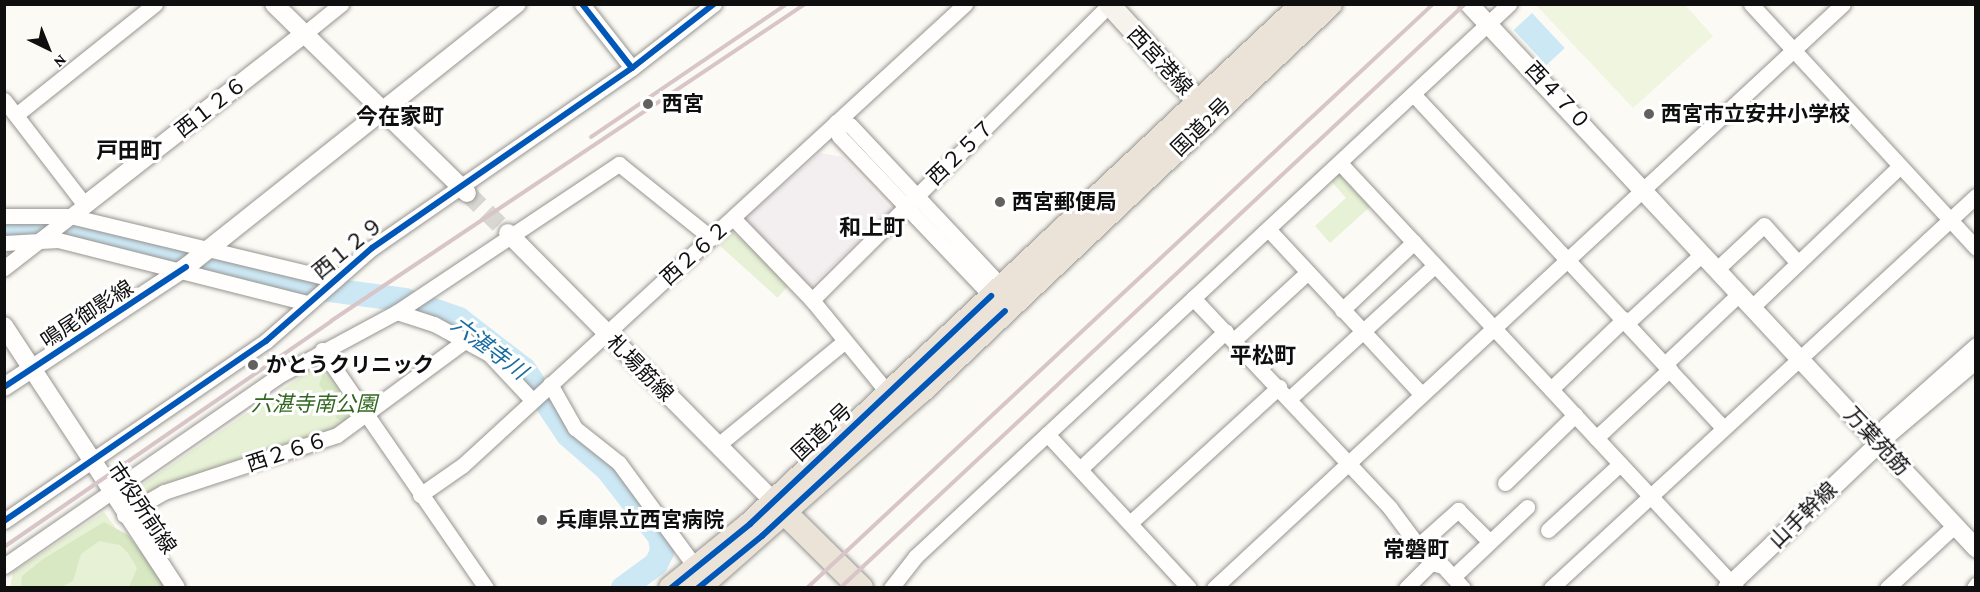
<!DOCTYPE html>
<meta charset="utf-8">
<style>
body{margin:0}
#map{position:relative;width:1980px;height:592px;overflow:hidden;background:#fcfaf4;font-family:"Crimson Pro","Noto Sans JP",serif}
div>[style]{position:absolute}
.industrial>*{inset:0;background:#f3eef0}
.green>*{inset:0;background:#e7f1d5;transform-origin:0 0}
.forest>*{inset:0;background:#d8e8c2}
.pitch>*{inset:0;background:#f0f5df}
.water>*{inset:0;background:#cce8f5;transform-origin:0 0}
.river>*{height:24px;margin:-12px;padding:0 12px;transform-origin:12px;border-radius:12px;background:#cce8f5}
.tertiary-tunnel>*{height:18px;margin-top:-9px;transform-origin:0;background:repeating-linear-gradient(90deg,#d8d7d2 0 18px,transparent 0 27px)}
.roads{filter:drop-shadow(0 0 2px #969592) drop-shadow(0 0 2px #969592)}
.minor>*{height:15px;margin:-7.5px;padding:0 7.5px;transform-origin:7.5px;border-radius:7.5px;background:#fffefd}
.tertiary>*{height:18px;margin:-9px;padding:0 9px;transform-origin:9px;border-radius:9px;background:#fffefd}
.secondary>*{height:21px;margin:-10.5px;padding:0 10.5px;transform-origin:10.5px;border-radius:10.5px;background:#f5f3eb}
.trunk>*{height:24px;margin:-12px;padding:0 12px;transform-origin:12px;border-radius:12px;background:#ebe3d8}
.rail>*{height:4px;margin:-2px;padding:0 2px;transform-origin:2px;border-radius:2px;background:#d8c5c7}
.cycleway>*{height:6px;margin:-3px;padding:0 3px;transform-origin:3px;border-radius:3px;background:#0057b8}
.dots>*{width:16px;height:16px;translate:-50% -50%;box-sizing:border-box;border:3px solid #fff;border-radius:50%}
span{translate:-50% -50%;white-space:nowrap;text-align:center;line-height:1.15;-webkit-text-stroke:6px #fff;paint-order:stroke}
.street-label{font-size:21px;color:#0f0f0f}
.poi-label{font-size:21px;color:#0f0f0f;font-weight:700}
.left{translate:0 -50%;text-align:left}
.park-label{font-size:21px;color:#32671f;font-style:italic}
.neighbourhood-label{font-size:22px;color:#0f0f0f;font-weight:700}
.water-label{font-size:22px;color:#196ca0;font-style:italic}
.frame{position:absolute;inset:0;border:6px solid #0f0f0f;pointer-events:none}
.north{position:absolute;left:18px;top:18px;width:60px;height:60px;-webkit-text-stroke:4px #fff;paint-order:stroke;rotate:137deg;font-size:16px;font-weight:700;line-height:24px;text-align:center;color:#0f0f0f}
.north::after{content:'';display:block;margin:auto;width:21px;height:27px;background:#0f0f0f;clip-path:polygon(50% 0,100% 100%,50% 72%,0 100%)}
</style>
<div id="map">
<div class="industrial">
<div style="clip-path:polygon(820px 153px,842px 157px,892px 210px,808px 288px,742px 221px)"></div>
</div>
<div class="green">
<div style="clip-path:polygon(1341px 172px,1373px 204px,1330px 243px,1315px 226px,1346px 198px,1331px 181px)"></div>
<div style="left:733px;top:232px;width:77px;height:19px;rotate:42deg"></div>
<div style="clip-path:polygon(324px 361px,357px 410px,340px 429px,139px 499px,133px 491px)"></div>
<div style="clip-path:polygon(104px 512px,159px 587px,10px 588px,13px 572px)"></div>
</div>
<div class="forest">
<div style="clip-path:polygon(323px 373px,353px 408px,345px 422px,336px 418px,335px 404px,319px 385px)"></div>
<div style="clip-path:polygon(104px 522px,128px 535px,169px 587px,129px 587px,137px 568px,128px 553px,120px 545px,99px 541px,81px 554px,73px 581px,61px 587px,21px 587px,22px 576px,43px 559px)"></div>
</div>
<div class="pitch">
<div style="clip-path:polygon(1536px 5px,1685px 5px,1713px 36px,1633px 108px)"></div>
</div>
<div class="water">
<div style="left:1532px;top:13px;width:48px;height:25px;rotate:47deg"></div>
</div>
<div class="river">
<div style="left:4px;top:229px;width:69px"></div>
<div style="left:73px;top:229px;width:234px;rotate:14.1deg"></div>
<div style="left:300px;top:286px;width:106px;rotate:7.6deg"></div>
<div style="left:405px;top:300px;width:57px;rotate:19.4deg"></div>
<div style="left:459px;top:319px;width:82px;rotate:37.6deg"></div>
<div style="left:524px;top:369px;width:79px;rotate:56.3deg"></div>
<div style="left:568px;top:435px;width:52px;rotate:41.1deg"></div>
<div style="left:607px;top:469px;width:86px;rotate:52.1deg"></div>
<div style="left:660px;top:537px;width:15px;rotate:82deg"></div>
<div style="left:662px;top:552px;width:13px;rotate:117deg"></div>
<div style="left:656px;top:564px;width:41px;rotate:144deg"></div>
</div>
<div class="tertiary-tunnel">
<div style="left:467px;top:193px;width:57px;rotate:44.3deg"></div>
</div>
<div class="roads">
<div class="minor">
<div style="left:582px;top:4px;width:81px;rotate:52deg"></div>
<div style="left:1751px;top:4px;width:332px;rotate:47.3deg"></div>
<div style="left:304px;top:34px;width:48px;rotate:-39deg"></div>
<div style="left:1414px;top:95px;width:454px;rotate:47.1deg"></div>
<div style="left:4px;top:100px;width:133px;rotate:52.4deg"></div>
<div style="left:85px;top:205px;width:103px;rotate:142.1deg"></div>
<div style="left:16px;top:115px;width:178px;rotate:-38.6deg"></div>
<div style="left:836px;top:122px;width:14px;rotate:78deg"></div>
<div style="left:839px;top:136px;width:229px;rotate:46.4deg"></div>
<div style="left:836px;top:122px;width:14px;rotate:12deg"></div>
<div style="left:850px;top:125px;width:229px;rotate:46.8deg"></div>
<div style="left:1340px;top:163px;width:581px;rotate:47.02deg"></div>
<div style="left:4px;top:216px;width:66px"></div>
<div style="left:70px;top:216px;width:270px;rotate:13.5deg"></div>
<div style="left:733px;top:218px;width:114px;rotate:46.1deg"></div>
<div style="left:812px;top:300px;width:120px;rotate:50.7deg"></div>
<div style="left:1268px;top:229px;width:226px;rotate:47.1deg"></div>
<div style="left:4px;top:243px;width:54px;rotate:-3.2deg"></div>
<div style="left:58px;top:240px;width:257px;rotate:14.2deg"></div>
<div style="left:1717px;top:269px;width:64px;rotate:-43.1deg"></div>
<div style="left:1764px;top:225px;width:51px;rotate:48.2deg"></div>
<div style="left:1193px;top:298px;width:288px;rotate:46.8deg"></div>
<div style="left:1390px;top:508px;width:69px;rotate:53.3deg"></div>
<div style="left:1431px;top:563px;width:12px;rotate:14deg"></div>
<div style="left:1443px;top:566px;width:30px;rotate:48deg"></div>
<div style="left:812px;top:300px;width:420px;rotate:-44.8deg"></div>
<div style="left:1753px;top:306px;width:203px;rotate:-43.6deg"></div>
<div style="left:1342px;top:310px;width:99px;rotate:-43.4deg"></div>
<div style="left:397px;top:312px;width:267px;rotate:-33.7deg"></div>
<div style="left:619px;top:164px;width:118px;rotate:38.8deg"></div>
<div style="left:1627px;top:323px;width:103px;rotate:-42.6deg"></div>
<div style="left:1234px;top:340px;width:100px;rotate:-42.6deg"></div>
<div style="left:322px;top:350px;width:289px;rotate:55.4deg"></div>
<div style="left:1665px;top:364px;width:103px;rotate:-43.4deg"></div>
<div style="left:550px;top:384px;width:51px;rotate:60.4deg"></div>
<div style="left:575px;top:428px;width:56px;rotate:38.5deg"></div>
<div style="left:619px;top:463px;width:132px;rotate:53.7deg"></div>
<div style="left:1551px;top:389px;width:101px;rotate:-43.8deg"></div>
<div style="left:1289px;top:399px;width:198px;rotate:-42.5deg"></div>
<div style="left:1047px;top:434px;width:209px;rotate:47.3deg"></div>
<div style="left:1596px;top:438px;width:101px;rotate:-43deg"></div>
<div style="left:1879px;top:443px;width:19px;rotate:-69deg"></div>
<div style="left:1886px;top:425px;width:120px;rotate:-41.6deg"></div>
<div style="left:1879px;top:443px;width:127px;rotate:-40.2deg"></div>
<div style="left:718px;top:445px;width:164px;rotate:-39.3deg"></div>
<div style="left:1081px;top:468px;width:199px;rotate:-43.4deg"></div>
<div style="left:1505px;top:483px;width:98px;rotate:-44.2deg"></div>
<div style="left:420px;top:495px;width:52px;rotate:-34.9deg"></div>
<div style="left:463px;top:465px;width:682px;rotate:-42.56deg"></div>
<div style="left:124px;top:515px;width:46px;rotate:-29.9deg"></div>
<div style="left:164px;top:492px;width:182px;rotate:-18.2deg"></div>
<div style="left:337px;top:435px;width:160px;rotate:-36.4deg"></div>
<div style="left:4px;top:521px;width:318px;rotate:-34.5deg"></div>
<div style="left:266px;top:341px;width:141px;rotate:-41.3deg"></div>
<div style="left:372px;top:248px;width:316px;rotate:-34.7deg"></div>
<div style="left:632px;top:68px;width:104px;rotate:-38deg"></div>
<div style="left:1130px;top:523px;width:202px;rotate:-42.4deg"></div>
<div style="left:1548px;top:530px;width:98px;rotate:-42.5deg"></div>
<div style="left:1421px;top:543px;width:50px;rotate:-41.7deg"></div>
<div style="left:1458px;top:510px;width:45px;rotate:45deg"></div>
<div style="left:4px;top:566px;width:333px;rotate:-34.7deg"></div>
<div style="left:278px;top:376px;width:135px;rotate:-28.3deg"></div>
<div style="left:397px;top:312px;width:39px;rotate:18deg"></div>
<div style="left:434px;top:324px;width:63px;rotate:28.6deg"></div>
<div style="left:489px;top:354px;width:63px;rotate:46.9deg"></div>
<div style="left:1453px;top:577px;width:102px;rotate:-43.4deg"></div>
<div style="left:891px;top:588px;width:39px;rotate:-52deg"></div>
<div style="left:915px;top:557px;width:812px;rotate:-42.95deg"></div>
<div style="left:1214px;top:588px;width:858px;rotate:-42.88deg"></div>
<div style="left:1406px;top:588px;width:35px;rotate:-45deg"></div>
<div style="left:1551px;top:588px;width:578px;rotate:-42.69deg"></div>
<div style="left:1887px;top:588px;width:91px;rotate:-42.8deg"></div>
<div style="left:1974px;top:588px;width:4px;rotate:-56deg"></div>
</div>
<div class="tertiary">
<div style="left:274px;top:4px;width:270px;rotate:44.4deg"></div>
<div style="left:1469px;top:4px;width:744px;rotate:47.02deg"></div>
<div style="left:85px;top:205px;width:278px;rotate:-38deg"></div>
<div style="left:508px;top:233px;width:377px;rotate:45.3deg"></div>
<div style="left:4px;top:326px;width:313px;rotate:56.7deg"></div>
<div style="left:4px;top:387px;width:218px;rotate:-33.4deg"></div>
<div style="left:186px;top:267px;width:423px;rotate:-38.5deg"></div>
<div style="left:1727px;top:588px;width:210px;rotate:-43.6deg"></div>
</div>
<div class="secondary">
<div style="left:1109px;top:4px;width:149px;rotate:47.7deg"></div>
</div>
<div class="trunk">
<div style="left:775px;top:503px;width:121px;rotate:44.7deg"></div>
<div style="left:671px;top:588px;width:102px;rotate:-39deg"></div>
<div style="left:750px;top:524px;width:759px;rotate:-43.24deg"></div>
<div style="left:698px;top:588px;width:298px;rotate:-41.5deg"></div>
<div style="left:921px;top:391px;width:563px;rotate:-43.42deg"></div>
</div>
</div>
<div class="rail">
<div style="left:591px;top:137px;width:237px;rotate:-34.2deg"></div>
<div style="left:4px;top:547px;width:397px;rotate:-34.6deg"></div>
<div style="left:331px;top:321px;width:570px;rotate:-33.77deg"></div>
<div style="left:807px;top:588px;width:856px;rotate:-43.01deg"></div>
<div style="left:840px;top:588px;width:855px;rotate:-43.06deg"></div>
</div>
<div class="cycleway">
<div style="left:582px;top:4px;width:81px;rotate:52deg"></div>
<div style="left:4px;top:387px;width:218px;rotate:-33.4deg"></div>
<div style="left:4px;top:521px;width:318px;rotate:-34.5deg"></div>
<div style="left:266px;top:341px;width:141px;rotate:-41.3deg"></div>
<div style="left:372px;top:248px;width:316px;rotate:-34.7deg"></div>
<div style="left:632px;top:68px;width:104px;rotate:-38deg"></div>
<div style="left:671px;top:588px;width:102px;rotate:-39deg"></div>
<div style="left:750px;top:524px;width:332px;rotate:-43.4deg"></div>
<div style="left:698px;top:588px;width:82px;rotate:-39.1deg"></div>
<div style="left:762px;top:536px;width:331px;rotate:-42.8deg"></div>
</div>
<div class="dots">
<div style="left:648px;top:104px;background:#62615f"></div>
<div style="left:1649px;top:114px;background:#62615f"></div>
<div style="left:1000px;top:202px;background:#62615f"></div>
<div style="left:253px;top:365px;background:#62615f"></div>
<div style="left:542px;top:520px;background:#62615f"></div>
</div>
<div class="street-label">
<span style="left:1160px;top:61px;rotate:47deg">西宮港線</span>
<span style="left:1558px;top:96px;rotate:47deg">西４７０</span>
<span style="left:211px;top:107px;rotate:-38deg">西１２６</span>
<span style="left:1201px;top:127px;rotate:-44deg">国道2号</span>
<span style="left:961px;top:152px;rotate:-44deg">西２５７</span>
<span style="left:348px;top:248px;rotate:-39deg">西１２９</span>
<span style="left:695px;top:253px;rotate:-42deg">西２６２</span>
<span style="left:87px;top:314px;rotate:-33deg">鳴尾御影線</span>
<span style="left:640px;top:368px;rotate:45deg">札場筋線</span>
<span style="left:822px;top:432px;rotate:-43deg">国道2号</span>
<span style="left:1877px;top:441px;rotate:47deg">万葉苑筋</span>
<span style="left:287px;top:452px;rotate:-18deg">西２６６</span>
<span style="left:142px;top:508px;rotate:56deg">市役所前線</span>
<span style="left:1803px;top:515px;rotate:-44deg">山手幹線</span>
</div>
<div class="poi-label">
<span class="left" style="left:662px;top:104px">西宮</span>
<span class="left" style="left:1661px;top:114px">西宮市立安井小学校</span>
<span class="left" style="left:1012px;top:202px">西宮郵便局</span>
<span class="left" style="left:266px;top:365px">かとうクリニック</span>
<span class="left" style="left:556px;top:520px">兵庫県立西宮病院</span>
</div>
<div class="park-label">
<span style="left:314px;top:404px">六湛寺南公園</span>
</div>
<div class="neighbourhood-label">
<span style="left:400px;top:117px">今在家町</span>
<span style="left:129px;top:151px">戸田町</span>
<span style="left:872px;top:228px">和上町</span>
<span style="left:1263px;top:356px">平松町</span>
<span style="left:1416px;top:550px">常磐町</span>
</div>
<div class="water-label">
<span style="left:489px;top:348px;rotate:37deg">六湛寺川</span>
</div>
<div class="frame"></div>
<div class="north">N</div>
</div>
